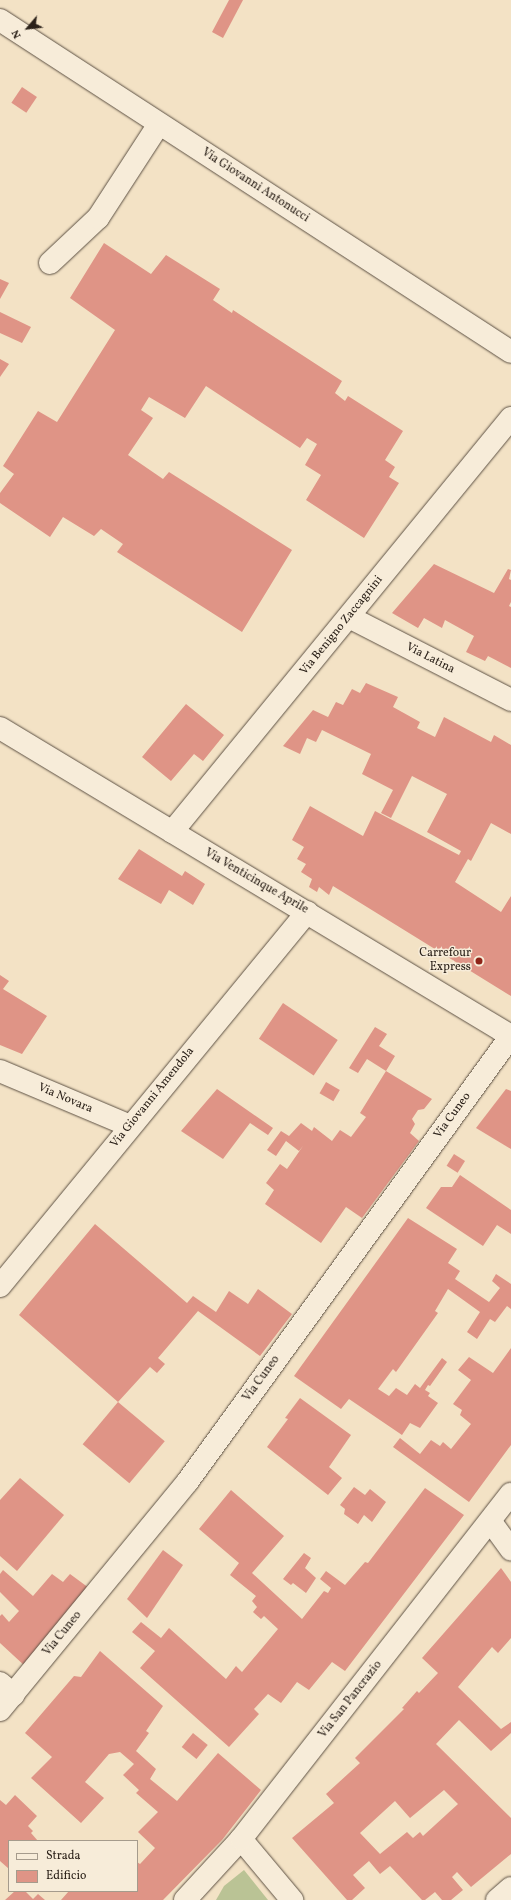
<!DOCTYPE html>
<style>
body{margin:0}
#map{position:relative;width:511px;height:1900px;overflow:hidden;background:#f3e2c5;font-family:Vollkorn,serif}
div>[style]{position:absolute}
.green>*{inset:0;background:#bac395}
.building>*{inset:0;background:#df9486;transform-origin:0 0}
.roads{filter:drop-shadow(0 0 1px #5d5144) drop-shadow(0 0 1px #5d5144)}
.minor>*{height:22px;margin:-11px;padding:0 11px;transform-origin:11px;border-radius:11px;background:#f7ecd9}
.dots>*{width:11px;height:11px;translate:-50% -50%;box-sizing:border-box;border:2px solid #f7ecd9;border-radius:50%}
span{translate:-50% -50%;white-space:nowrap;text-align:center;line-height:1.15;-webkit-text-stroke:3px #f7ecd9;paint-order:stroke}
.street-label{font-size:12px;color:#2b2119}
.poi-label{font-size:12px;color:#2b2119}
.right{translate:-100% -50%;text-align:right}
.legend{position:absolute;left:8px;top:1840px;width:130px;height:52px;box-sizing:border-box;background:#f7ecd9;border:1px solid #a59b8c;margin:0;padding:5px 7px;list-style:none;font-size:12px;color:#2b2119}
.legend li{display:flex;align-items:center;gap:8px;height:20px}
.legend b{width:20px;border:1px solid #a59b8c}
.north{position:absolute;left:8px;top:8px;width:40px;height:40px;-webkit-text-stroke:3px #f7ecd9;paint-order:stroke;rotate:242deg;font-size:11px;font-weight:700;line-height:16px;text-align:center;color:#2b2119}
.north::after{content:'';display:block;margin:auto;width:14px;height:18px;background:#2b2119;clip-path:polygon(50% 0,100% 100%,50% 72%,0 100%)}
</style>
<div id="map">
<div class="green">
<div style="clip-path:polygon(244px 1870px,268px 1900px,216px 1900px,224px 1886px)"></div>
</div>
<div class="building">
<div style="clip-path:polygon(229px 0,243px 0,223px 38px,212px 32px)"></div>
<div style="left:22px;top:87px;width:18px;height:19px;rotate:34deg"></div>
<div style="clip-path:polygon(104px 243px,151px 274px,166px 255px,220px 289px,213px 300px,232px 313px,233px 310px,342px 381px,335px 393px,345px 401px,348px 396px,403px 431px,385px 460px,395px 467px,389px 477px,399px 483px,364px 538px,306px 500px,321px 475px,305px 465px,317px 444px,307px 438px,300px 448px,206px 386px,185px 418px,149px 397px,141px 410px,153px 418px,128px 455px,163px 479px,169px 472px,292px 550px,242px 632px,117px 552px,123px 544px,101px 529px,94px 536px,63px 517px,50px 537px,0 503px,0 493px,14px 474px,3px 466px,38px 411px,57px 422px,115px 330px,70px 298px)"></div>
<div style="clip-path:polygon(0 279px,9px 283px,0 299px)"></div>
<div style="clip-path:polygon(0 312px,31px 327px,22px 343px,0 333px)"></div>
<div style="clip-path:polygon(0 359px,9px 364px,0 377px)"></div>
<div style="clip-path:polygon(434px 564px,494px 593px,508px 569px,511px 570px,509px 579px,511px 580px,511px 602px,509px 606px,511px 607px,511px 668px,488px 656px,485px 661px,466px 652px,474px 636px,445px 620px,442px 628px,424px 618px,418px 628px,392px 613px)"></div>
<div style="clip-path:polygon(366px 683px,398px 697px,393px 707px,420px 722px,417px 728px,435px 737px,444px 717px,491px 742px,494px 735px,511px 745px,511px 834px,491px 823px,471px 861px,468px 859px,455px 882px,501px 912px,511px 896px,511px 996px,333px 886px,329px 895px,319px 887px,317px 892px,309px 887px,312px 879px,301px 872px,306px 864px,297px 859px,304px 847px,292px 840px,310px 806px,363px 836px,375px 811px,459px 855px,461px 851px,427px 832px,447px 794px,412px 776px,391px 818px,381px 813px,393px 790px,362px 774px,371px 754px,322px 730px,316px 742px,307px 738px,300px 754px,283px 746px,313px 710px,328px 717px,336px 702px,343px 705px,352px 689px,360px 693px)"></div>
<div style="clip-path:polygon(186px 704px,224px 735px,203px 761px,194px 754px,171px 781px,142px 757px)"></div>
<div style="clip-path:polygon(139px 849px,182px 876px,185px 871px,205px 884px,193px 905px,169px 890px,161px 904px,118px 879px)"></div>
<div style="clip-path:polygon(0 975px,9px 981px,3px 989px,47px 1016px,22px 1054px,0 1045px)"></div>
<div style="left:283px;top:1003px;width:66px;height:43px;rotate:34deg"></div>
<div style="clip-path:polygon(375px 1027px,387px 1034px,379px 1046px,395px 1056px,386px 1071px,367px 1059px,358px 1073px,349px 1068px)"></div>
<div style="clip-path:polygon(386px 1071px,432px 1099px,424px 1109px,418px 1110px,412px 1119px,415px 1124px,410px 1133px,419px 1141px,362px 1218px,346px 1207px,321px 1243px,265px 1204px,274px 1190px,266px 1183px,280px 1164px,287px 1169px,303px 1146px,299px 1151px,286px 1141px,276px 1156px,267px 1150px,281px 1131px,289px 1136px,301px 1123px,312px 1131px,314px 1127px,332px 1141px,340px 1130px,351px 1137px,366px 1117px,360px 1113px)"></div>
<div style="left:326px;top:1082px;width:16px;height:13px;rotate:30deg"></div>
<div style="clip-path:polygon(217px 1089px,273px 1128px,268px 1135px,250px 1123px,223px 1159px,181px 1131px)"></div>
<div style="clip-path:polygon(506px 1089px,511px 1091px,511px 1149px,476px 1128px)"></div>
<div style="left:454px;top:1154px;width:13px;height:14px;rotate:32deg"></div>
<div style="clip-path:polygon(460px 1175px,511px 1210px,511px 1234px,497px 1225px,483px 1246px,426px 1208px,441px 1187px,452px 1187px)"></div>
<div style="clip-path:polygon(408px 1218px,457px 1249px,448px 1263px,460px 1271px,455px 1279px,489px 1302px,500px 1288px,492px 1281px,496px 1274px,511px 1284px,511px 1309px,507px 1306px,495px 1322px,490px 1319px,477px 1339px,467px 1332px,480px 1312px,448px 1289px,435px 1311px,438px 1313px,396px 1372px,393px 1369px,378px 1389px,389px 1396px,396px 1388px,407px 1395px,415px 1384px,420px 1388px,442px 1358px,447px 1362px,430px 1386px,428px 1385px,425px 1390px,430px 1393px,428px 1396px,438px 1403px,420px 1428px,410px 1423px,402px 1435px,349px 1399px,341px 1409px,294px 1376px)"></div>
<div style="clip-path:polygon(95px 1224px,187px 1303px,193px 1296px,216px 1312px,229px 1291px,248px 1304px,258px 1289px,292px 1314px,260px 1356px,198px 1311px,158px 1358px,165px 1364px,157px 1373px,150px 1367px,118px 1402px,19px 1315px)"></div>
<div style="clip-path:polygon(511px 1348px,511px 1445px,469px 1502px,393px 1447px,400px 1438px,420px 1454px,431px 1440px,440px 1446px,443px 1442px,451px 1449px,471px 1424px,460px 1415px,462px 1410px,453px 1404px,471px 1380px,458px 1370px,469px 1357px,493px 1373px)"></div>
<div style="clip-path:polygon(300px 1398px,351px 1435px,329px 1467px,342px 1478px,328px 1495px,267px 1447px,288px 1419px,285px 1418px)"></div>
<div style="left:118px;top:1402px;width:61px;height:55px;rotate:40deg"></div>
<div style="clip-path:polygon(20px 1478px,64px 1515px,17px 1571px,0 1556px,0 1500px)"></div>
<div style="clip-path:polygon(354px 1487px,365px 1495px,370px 1489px,386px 1502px,372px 1522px,364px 1515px,358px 1524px,344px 1514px,345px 1509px,340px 1505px)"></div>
<div style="clip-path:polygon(425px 1488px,464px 1515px,345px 1671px,332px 1662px,309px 1690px,297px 1682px,281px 1703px,268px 1694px,254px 1709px,259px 1714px,229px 1747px,140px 1668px,155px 1651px,132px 1632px,141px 1622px,161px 1638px,169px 1628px,226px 1679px,236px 1666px,242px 1672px,278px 1629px,264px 1616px,261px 1619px,253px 1612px,257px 1607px,252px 1601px,256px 1596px,230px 1575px,239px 1563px,199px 1529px,231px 1490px,284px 1536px,252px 1573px,302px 1619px,324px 1591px,328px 1593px,331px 1588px,320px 1579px,326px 1571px,345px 1585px,365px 1562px,368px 1563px)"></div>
<div style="clip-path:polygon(163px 1550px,183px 1565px,147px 1618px,127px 1599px)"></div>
<div style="clip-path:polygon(304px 1553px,311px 1558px,305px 1568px,316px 1578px,306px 1593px,293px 1583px,291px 1585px,283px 1579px)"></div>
<div style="clip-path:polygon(evenodd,501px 1568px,511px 1582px,511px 1638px,498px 1653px,492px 1647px,458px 1687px,501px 1729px,511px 1722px,511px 1733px,491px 1751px,459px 1720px,436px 1744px,511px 1818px,511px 1854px,471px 1887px,457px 1872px,452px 1877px,463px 1890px,451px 1900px,442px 1900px,435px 1892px,425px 1900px,422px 1900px,390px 1866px,380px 1874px,369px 1861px,353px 1875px,365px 1888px,352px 1900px,347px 1900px,292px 1838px,334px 1803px,326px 1794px,360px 1763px,355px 1758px,404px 1709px,402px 1708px,417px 1691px,419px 1693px,438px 1673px,422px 1658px,501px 1568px,444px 1790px,458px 1804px,423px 1836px,420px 1832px,413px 1838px,407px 1832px,380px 1854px,360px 1833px,395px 1801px,410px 1818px,444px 1790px)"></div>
<div style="clip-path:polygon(3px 1570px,33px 1596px,52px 1574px,63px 1582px,70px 1574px,89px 1588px,26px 1667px,0 1643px,0 1616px,2px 1614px,9px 1622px,19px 1611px,0 1592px,0 1574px)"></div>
<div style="clip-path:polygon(100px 1651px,163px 1706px,146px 1731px,149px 1733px,136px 1751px,156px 1769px,150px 1779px,177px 1801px,218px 1753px,261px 1790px,222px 1840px,163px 1900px,61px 1900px,69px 1891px,137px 1891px,137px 1862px,140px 1864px,155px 1848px,138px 1832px,158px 1812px,136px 1793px,139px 1790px,123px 1775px,134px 1764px,120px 1752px,109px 1754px,85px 1782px,104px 1798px,81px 1823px,31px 1778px,52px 1757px,25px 1733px,74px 1676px,81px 1677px)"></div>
<div style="left:193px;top:1733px;width:19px;height:18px;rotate:39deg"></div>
<div style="clip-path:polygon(15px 1795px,37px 1816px,28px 1826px,33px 1831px,31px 1833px,38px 1841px,9px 1841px,9px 1869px,0 1861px,0 1800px,6px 1805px)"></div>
<div style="clip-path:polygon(15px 1891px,25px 1891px,33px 1899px,38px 1894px,45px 1900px,5px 1900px)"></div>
</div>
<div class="roads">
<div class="minor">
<div style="left:0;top:20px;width:609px;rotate:33.01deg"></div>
<div style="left:50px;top:263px;width:66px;rotate:-43.2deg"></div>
<div style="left:98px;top:218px;width:112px;rotate:-57deg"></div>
<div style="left:349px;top:617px;width:182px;rotate:27.1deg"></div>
<div style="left:0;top:728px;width:597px;rotate:31.08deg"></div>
<div style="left:172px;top:832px;width:535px;rotate:-50.69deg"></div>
<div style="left:0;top:1071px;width:141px;rotate:22.9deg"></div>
<div style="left:0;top:1286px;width:484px;rotate:-50.6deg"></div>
<div style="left:491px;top:1522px;width:34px;rotate:54deg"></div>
<div style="left:0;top:1683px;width:18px;rotate:41deg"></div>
<div style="left:0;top:1710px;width:296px;rotate:-50.6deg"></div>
<div style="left:188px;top:1481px;width:550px;rotate:-54.03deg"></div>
<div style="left:241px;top:1839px;width:80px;rotate:50.1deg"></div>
<div style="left:185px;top:1900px;width:83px;rotate:-47.4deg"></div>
<div style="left:241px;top:1839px;width:438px;rotate:-52deg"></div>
<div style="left:497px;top:1900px;width:18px;rotate:-41deg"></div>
</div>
</div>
<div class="dots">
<div style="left:479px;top:961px;background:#8f2418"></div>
</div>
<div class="street-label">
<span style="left:255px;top:186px;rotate:33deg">Via Giovanni Antonucci</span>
<span style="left:342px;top:626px;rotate:-51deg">Via Benigno Zaccagnini</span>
<span style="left:430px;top:659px;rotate:27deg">Via Latina</span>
<span style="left:256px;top:882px;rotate:30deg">Via Venticinque Aprile</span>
<span style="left:153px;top:1098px;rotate:-51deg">Via Giovanni Amendola</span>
<span style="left:65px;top:1099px;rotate:23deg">Via Novara</span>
<span style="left:453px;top:1116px;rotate:-54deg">Via Cuneo</span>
<span style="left:262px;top:1379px;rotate:-54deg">Via Cuneo</span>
<span style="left:63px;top:1634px;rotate:-51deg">Via Cuneo</span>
<span style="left:351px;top:1700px;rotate:-52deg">Via San Pancrazio</span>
</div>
<div class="poi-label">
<span class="right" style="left:471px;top:961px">Carrefour<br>Express</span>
</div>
<ul class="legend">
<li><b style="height:5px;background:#f7ecd9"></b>Strada</li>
<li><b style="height:11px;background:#df9486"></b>Edificio</li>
</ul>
<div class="north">N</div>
</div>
